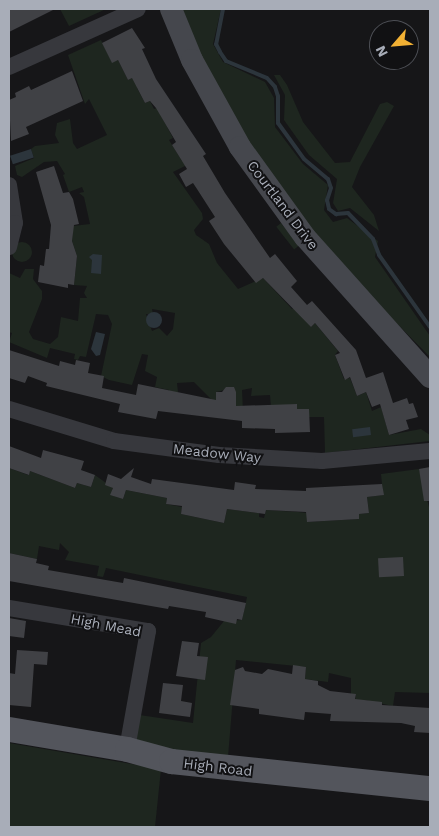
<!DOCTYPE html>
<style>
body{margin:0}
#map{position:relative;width:439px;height:836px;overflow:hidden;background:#161618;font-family:"Work Sans",sans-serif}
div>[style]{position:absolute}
.green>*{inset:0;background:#1e261f;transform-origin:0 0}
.round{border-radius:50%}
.water>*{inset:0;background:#2c353c;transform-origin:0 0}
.stream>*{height:4px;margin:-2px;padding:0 2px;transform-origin:2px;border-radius:2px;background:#2c353c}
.building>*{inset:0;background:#404145;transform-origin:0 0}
.street>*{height:16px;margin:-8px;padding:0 8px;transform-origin:8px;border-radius:8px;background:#37383d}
.secondary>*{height:22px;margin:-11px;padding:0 11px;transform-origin:11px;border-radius:11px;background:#45474d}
.primary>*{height:25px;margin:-12.5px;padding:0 12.5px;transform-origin:12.5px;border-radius:12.5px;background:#53555c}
span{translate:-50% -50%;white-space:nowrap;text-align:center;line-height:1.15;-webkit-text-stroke:4px #111113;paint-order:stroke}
.street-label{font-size:14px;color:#a8adb8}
.frame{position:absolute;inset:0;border:10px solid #a8adb8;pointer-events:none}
.north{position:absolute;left:369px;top:20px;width:50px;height:50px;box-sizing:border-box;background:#111113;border:1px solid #4d4f55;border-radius:50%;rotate:243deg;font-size:14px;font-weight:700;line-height:20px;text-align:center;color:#a8adb8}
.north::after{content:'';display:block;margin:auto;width:18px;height:22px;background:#f2b134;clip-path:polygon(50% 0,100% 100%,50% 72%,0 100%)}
</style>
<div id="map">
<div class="green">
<div style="clip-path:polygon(60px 9px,106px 9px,69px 26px)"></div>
<div style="clip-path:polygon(181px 9px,221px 9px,213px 44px,223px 62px,265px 82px,274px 98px,275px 127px,303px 164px,328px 185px,324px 210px,333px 222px,347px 218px,378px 241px,375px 257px,430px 336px,430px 357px,328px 254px,249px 144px,199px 57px)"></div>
<div style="clip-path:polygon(evenodd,101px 40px,112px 62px,118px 60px,128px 80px,139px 74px,137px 88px,145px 103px,150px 101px,154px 109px,157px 108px,173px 138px,169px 140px,182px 161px,195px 161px,173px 172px,202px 213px,203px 219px,194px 230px,196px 235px,209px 244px,217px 263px,238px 289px,263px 278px,292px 309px,299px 304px,311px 327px,315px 323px,338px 351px,335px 355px,344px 379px,350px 378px,357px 396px,366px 392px,372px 411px,381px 407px,389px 435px,421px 429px,430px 435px,430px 441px,325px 453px,324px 417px,309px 417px,308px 409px,297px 409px,297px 404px,271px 407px,270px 395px,251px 396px,252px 388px,242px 390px,243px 411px,235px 412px,234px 388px,216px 392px,216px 400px,212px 400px,194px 382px,177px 383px,178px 392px,167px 401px,169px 390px,155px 387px,157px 377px,145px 371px,148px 355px,142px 354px,132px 385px,109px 380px,101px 376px,112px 324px,108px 315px,96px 314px,86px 357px,80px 356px,78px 360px,74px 359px,75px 354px,50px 348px,47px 358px,9px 342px,12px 333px,9px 332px,9px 273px,20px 278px,25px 269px,34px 269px,33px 279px,42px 291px,42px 299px,29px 332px,33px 339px,50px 344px,58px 337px,61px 317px,78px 321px,80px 298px,87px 298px,84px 293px,87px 286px,74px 285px,77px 256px,72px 241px,73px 226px,90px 224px,84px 197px,79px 193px,84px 192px,82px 187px,69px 192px,63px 175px,65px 174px,57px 161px,44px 162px,22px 177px,17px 175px,15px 166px,34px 158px,31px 149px,35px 146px,59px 143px,55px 135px,57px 123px,70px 119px,73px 143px,77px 149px,107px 135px,89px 99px,85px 104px,68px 55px,101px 40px,152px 309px,175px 313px,173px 329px,167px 336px,159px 328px,152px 331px,146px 314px,153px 314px,152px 309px)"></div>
<div style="clip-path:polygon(274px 75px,280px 75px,287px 85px,303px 122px,335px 163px,350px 162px,380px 104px,387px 102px,394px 106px,360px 167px,352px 187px,374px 215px,379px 231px,350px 208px,338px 211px,333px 203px,337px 179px,309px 155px,284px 120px,285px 95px)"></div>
<div style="left:281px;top:223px;width:29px;height:6px;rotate:52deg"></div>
<div class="round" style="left:12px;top:242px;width:20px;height:20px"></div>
<div style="clip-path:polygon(9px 468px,28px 475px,30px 471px,75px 488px,77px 483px,91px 487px,95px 475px,113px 488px,111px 495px,123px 499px,126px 490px,167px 498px,166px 504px,182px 507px,181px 514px,224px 523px,227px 509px,259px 513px,259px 517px,264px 518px,266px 510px,298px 512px,307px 513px,307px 522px,359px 519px,359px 514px,369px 513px,367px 497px,383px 495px,381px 474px,419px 469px,430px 511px,430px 693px,395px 692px,393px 706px,364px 700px,355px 703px,356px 694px,351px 694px,351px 678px,329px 673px,328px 682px,305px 679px,306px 667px,236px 660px,228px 757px,128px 746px,133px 714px,193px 723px,201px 643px,211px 637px,224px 621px,242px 620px,247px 597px,106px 568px,103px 577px,97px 576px,99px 566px,65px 560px,69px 552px,60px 543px,59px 550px,39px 546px,37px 559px,9px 553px)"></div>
<div style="clip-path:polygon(9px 743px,161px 769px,155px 827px,9px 827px)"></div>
</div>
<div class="water">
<div style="left:31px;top:149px;width:9px;height:22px;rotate:72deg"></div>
<div style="clip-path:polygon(93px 254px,102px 255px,101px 274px,91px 273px,92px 260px,89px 257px)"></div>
<div class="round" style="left:146px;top:312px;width:16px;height:16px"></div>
<div style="clip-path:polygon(96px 332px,105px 334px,100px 355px,96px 356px,91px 349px)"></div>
<div style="left:370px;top:427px;width:8px;height:18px;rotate:83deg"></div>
</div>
<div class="stream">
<div style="left:223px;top:9px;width:36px;rotate:101deg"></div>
<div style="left:216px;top:44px;width:9px;rotate:63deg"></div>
<div style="left:220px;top:52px;width:11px;rotate:56deg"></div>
<div style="left:226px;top:61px;width:44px;rotate:22.5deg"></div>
<div style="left:267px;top:78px;width:12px;rotate:48deg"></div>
<div style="left:275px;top:87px;width:9px;rotate:72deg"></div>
<div style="left:278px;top:96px;width:27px;rotate:90deg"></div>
<div style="left:278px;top:123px;width:44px;rotate:54.2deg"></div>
<div style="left:304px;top:159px;width:31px;rotate:40deg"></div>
<div style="left:328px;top:179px;width:9px;rotate:72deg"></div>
<div style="left:331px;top:188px;width:13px;rotate:108deg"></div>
<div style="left:327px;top:200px;width:9px;rotate:77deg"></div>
<div style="left:329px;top:209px;width:9px;rotate:36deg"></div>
<div style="left:336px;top:214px;width:12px;rotate:-5deg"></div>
<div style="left:348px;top:213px;width:36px;rotate:46deg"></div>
<div style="left:373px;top:239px;width:17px;rotate:69deg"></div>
<div style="left:379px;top:255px;width:88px;rotate:54.7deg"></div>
</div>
<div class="building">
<div style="clip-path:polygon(9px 9px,55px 9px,9px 32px)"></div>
<div style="clip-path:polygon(132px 28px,145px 48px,142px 49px,156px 79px,206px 154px,203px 156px,225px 193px,270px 258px,275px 254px,297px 281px,291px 287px,307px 305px,312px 301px,356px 350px,366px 378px,383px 372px,393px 403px,407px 398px,409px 404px,413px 403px,418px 417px,406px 420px,409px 429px,389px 435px,380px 404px,372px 407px,366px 392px,357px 396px,350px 377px,345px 380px,335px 355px,340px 353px,315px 323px,311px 327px,263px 278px,256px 283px,224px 244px,209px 221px,215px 217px,197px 189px,193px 183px,186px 187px,179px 174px,187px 169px,172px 145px,176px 142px,156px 108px,150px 101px,145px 103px,132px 78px,128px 80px,118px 60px,112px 63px,102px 43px)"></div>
<div style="clip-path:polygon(72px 71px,83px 101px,26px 127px,29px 134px,11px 141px,9px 100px,16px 97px,15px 93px,29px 86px,31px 90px)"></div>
<div style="clip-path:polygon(54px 166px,63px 193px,69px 192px,73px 199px,79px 224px,74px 225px,72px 241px,77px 256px,74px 285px,68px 284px,68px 288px,38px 282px,40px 265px,44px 266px,46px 249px,49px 249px,51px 225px,36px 172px)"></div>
<div style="clip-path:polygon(9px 350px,59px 366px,60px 361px,75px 365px,76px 360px,90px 363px,88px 373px,104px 376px,102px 388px,136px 395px,138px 384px,216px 400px,216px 392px,222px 392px,226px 387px,234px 387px,236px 392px,236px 406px,297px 404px,297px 409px,309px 409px,310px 432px,275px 433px,275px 429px,242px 428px,242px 421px,158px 411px,156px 419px,118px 412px,120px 404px,46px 386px,47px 383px,28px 376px,25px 383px,9px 378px)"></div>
<div style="clip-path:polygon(9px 446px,41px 458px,43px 450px,84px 461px,81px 470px,95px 475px,91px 487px,77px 483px,75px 488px,30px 471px,29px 475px,9px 468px)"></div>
<div style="clip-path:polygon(430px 467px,430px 501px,424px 501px,419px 469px)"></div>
<div style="clip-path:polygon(134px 468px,131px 477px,151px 484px,152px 479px,234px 490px,235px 482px,256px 485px,255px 489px,306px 491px,306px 488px,382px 484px,384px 495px,367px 497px,369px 513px,359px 514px,359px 519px,307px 522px,306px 512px,266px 510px,265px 514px,227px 509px,224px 523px,181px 514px,182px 506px,166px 504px,167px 498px,126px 490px,123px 499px,110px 495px,113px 488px,105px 485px,108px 474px,121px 479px)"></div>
<div style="clip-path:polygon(9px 553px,37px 559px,36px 563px,49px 566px,48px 570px,123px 583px,124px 578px,246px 603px,242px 620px,237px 619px,236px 624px,205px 617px,206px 612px,169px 606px,168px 609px,9px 581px)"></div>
<div style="left:403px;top:557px;width:19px;height:25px;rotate:87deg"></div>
<div style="clip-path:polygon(9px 618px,26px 621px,24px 638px,9px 636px)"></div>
<div style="clip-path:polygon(182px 641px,199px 643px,197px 656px,208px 657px,205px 680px,176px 676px)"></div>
<div style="clip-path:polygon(17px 650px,48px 652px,47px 665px,34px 664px,31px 707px,9px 705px,9px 673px,15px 674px)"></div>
<div style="clip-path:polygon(293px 665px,306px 667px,305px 679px,318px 681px,318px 685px,330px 691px,356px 694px,355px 699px,382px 702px,382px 705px,430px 708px,430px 733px,414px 732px,415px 726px,401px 723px,330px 721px,331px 714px,305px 712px,304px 720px,259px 714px,259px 709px,230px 705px,235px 670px,243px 667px,245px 671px,262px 674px,268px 669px,292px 674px)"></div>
<div style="clip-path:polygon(163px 683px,183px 685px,181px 701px,192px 703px,190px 717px,159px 713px)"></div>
</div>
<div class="street">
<div style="left:9px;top:67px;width:141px;rotate:-24.2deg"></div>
<div style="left:9px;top:185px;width:38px;rotate:81deg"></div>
<div style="left:15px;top:223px;width:25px;rotate:104deg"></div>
<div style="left:9px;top:409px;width:110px;rotate:16.9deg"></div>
<div style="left:114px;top:441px;width:106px;rotate:7.6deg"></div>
<div style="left:219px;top:455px;width:103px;rotate:3.3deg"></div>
<div style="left:322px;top:461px;width:108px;rotate:-5.3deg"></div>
<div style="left:9px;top:608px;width:141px;rotate:9.4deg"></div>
<div style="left:148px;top:631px;width:120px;rotate:100.1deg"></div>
</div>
<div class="secondary">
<div style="left:171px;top:9px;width:55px;rotate:67.6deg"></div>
<div style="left:192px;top:60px;width:99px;rotate:61.1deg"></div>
<div style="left:240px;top:147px;width:111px;rotate:54.2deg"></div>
<div style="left:305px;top:237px;width:188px;rotate:48.2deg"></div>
</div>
<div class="primary">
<div style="left:9px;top:729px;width:120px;rotate:9.6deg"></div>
<div style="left:127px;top:749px;width:46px;rotate:15.3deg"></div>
<div style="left:171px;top:761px;width:260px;rotate:6deg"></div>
</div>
<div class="street-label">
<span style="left:283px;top:205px;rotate:53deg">Courtland Drive</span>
<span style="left:217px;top:453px;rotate:6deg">Meadow Way</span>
<span style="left:106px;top:625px;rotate:11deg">High Mead</span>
<span style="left:218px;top:767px;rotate:7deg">High Road</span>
</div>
<div class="frame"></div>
<div class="north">N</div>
</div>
